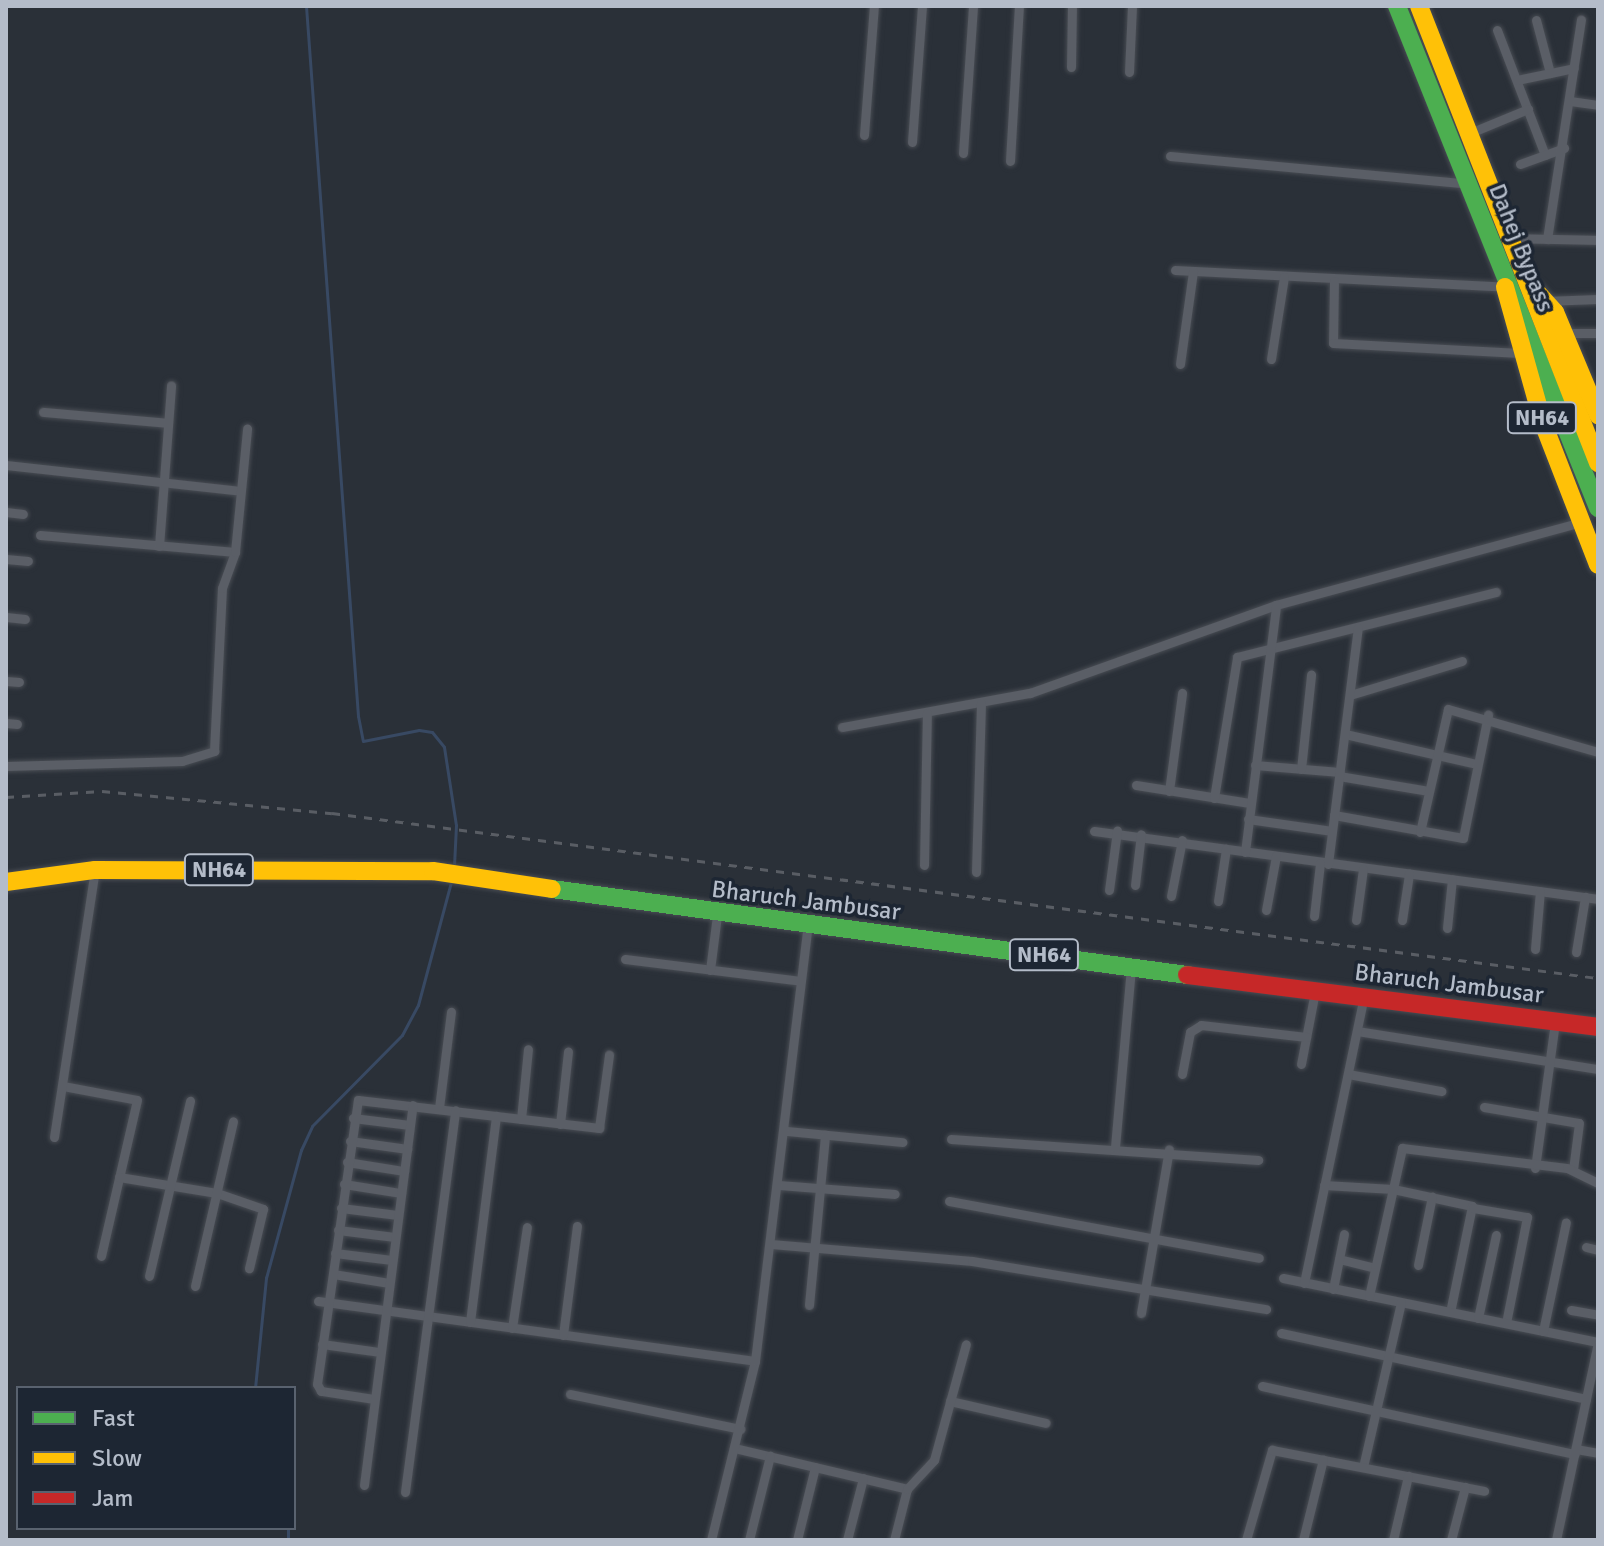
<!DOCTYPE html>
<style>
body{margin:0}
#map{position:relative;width:1604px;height:1546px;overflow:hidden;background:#2a3038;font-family:Signika,sans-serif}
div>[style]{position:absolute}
.stream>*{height:3px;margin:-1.5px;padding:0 1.5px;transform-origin:1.5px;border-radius:1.5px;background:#384963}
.roads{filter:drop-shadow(0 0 2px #484c53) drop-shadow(0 0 2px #484c53)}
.street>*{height:9px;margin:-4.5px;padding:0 4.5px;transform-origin:4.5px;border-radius:4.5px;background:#5a5e66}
.fast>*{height:18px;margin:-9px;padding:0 9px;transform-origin:9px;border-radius:9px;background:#4caf50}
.slow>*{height:18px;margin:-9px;padding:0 9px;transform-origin:9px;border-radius:9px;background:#ffc107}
.jam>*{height:18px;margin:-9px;padding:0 9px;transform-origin:9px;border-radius:9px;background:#c62828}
.rail>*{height:3px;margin-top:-1.5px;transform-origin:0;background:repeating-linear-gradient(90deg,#595d64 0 8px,transparent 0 16px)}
span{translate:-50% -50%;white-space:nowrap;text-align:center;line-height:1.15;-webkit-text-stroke:7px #1d2633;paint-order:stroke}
.shield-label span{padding:2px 6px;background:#1d2633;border:2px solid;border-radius:6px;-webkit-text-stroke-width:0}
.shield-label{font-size:22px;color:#b4bcc9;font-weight:700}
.street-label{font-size:24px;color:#b4bcc9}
.frame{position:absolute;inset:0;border:8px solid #b4bcc9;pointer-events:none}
.legend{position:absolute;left:16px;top:1386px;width:280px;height:144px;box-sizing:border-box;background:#1d2633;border:2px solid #59626f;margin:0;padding:10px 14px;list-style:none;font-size:24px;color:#b4bcc9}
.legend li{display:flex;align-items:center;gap:16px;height:40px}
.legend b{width:40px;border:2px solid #59626f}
</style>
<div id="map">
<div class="stream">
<div style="left:306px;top:6px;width:712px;rotate:85.81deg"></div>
<div style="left:358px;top:716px;width:25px;rotate:79deg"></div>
<div style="left:363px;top:741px;width:57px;rotate:-11.1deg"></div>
<div style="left:419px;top:730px;width:13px;rotate:9deg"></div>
<div style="left:432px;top:732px;width:19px;rotate:51deg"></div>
<div style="left:444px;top:747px;width:79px;rotate:81.3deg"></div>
<div style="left:456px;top:825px;width:41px;rotate:92.8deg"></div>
<div style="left:255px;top:1388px;width:111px;rotate:-84.3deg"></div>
<div style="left:266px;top:1278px;width:133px;rotate:-74.7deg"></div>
<div style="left:301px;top:1150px;width:26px;rotate:-65deg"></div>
<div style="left:312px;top:1126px;width:128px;rotate:-45.3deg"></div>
<div style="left:402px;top:1035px;width:34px;rotate:-62deg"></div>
<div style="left:418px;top:1005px;width:127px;rotate:-75deg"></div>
<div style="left:288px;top:1528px;width:12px;rotate:90deg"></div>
</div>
<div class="roads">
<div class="street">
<div style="left:1536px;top:20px;width:55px;rotate:75.2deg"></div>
<div style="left:1497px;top:30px;width:134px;rotate:69deg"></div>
<div style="left:1071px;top:67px;width:61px;rotate:-89.1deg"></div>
<div style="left:1129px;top:72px;width:66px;rotate:-87.4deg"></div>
<div style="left:1517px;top:80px;width:58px;rotate:-11.9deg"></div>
<div style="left:1570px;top:101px;width:28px;rotate:8deg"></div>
<div style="left:1470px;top:133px;width:63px;rotate:-22.5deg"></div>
<div style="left:864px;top:135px;width:129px;rotate:-85.6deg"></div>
<div style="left:912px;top:142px;width:136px;rotate:-85.8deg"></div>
<div style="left:963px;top:153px;width:147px;rotate:-86.1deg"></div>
<div style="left:1170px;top:156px;width:300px;rotate:5.3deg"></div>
<div style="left:1010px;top:161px;width:155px;rotate:-86.7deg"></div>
<div style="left:1520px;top:164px;width:47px;rotate:-20deg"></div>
<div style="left:1510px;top:238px;width:88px;rotate:1.3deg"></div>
<div style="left:1547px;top:239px;width:222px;rotate:-81.2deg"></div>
<div style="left:1175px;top:270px;width:332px;rotate:2.9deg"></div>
<div style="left:1334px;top:281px;width:62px;rotate:90.9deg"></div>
<div style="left:1333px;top:343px;width:187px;rotate:3.1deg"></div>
<div style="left:1545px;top:301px;width:53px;rotate:-2.2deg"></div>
<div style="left:1564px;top:333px;width:34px"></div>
<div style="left:1271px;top:359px;width:83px;rotate:-81deg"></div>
<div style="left:1180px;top:364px;width:94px;rotate:-82deg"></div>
<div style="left:43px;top:412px;width:125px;rotate:5deg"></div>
<div style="left:6px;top:465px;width:236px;rotate:6.3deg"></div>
<div style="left:6px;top:512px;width:17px;rotate:7deg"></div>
<div style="left:40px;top:535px;width:196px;rotate:5deg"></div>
<div style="left:159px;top:546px;width:161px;rotate:-85.7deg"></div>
<div style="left:6px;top:559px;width:22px;rotate:5deg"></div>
<div style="left:6px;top:617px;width:19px;rotate:6deg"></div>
<div style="left:6px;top:681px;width:13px;rotate:4deg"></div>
<div style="left:1350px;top:695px;width:117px;rotate:-16.9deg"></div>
<div style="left:6px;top:723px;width:11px;rotate:5deg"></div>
<div style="left:842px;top:727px;width:191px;rotate:-10.3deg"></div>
<div style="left:1030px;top:693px;width:261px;rotate:-19.7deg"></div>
<div style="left:1276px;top:605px;width:316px;rotate:-15.2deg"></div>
<div style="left:1345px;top:734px;width:131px;rotate:12.8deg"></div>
<div style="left:1255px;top:765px;width:85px;rotate:4.7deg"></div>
<div style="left:6px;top:766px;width:176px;rotate:-1.6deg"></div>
<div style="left:182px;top:761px;width:34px;rotate:-17deg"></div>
<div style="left:214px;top:751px;width:163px;rotate:-87.2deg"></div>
<div style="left:222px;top:588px;width:38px;rotate:-70deg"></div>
<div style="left:235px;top:552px;width:124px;rotate:-84.4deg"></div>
<div style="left:1301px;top:769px;width:95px;rotate:-83.9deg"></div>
<div style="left:1339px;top:776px;width:91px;rotate:9.5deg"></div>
<div style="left:1136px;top:785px;width:115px;rotate:9deg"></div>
<div style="left:1169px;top:791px;width:99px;rotate:-82.4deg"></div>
<div style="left:1214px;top:798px;width:143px;rotate:-80.7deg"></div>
<div style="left:1237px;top:657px;width:267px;rotate:-14.1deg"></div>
<div style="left:1334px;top:815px;width:131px;rotate:10.1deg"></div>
<div style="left:1463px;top:838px;width:126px;rotate:-78.5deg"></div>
<div style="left:1248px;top:819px;width:85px;rotate:8.1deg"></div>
<div style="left:1094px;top:831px;width:509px;rotate:7.68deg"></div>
<div style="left:1420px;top:832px;width:126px;rotate:-77.2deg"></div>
<div style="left:1448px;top:709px;width:156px;rotate:16deg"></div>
<div style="left:1245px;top:852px;width:249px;rotate:-82.8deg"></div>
<div style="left:1328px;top:864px;width:238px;rotate:-82.8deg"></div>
<div style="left:924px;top:865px;width:152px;rotate:-88.9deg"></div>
<div style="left:976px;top:872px;width:169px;rotate:-88.3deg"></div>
<div style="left:1135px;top:885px;width:51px;rotate:-83.3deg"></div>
<div style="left:1109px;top:890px;width:60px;rotate:-82.3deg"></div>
<div style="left:1171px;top:896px;width:57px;rotate:-78.9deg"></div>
<div style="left:1218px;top:901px;width:53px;rotate:-81.3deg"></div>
<div style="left:1266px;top:910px;width:55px;rotate:-79.5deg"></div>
<div style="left:1314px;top:916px;width:53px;rotate:-83.5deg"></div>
<div style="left:1356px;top:920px;width:51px;rotate:-82.2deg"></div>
<div style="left:1402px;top:920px;width:47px;rotate:-81.3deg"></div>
<div style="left:1447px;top:928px;width:49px;rotate:-84.2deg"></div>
<div style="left:1535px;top:949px;width:58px;rotate:-85.1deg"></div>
<div style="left:1576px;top:952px;width:56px;rotate:-80.7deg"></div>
<div style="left:625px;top:959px;width:177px;rotate:7.1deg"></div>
<div style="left:710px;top:970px;width:55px;rotate:-82.7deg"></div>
<div style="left:1357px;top:1031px;width:244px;rotate:9deg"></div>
<div style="left:1301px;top:1064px;width:74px;rotate:-79.1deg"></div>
<div style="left:1182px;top:1074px;width:43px;rotate:-79.2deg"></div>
<div style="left:1190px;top:1032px;width:13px;rotate:-32deg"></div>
<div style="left:1201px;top:1025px;width:106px;rotate:6.5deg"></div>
<div style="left:1348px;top:1074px;width:95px;rotate:10.4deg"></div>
<div style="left:63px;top:1086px;width:75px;rotate:10.7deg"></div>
<div style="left:137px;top:1100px;width:160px;rotate:103deg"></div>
<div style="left:1484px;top:1107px;width:96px;rotate:9.6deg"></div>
<div style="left:1579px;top:1123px;width:47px;rotate:97.3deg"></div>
<div style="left:439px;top:1108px;width:97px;rotate:-82.9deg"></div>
<div style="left:353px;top:1118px;width:57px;rotate:7deg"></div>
<div style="left:521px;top:1119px;width:70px;rotate:-84.3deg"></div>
<div style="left:560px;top:1124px;width:73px;rotate:-83.7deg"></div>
<div style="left:787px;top:1131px;width:116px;rotate:5.5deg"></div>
<div style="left:54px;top:1137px;width:270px;rotate:-81.3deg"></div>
<div style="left:951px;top:1139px;width:308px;rotate:3.9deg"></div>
<div style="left:350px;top:1141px;width:58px;rotate:8deg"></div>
<div style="left:1115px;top:1147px;width:181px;rotate:-84.9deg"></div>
<div style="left:347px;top:1162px;width:58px;rotate:9deg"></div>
<div style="left:1535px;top:1168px;width:147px;rotate:-82.2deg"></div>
<div style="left:119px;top:1177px;width:99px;rotate:9.3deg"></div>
<div style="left:217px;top:1193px;width:49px;rotate:19.2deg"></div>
<div style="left:263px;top:1209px;width:61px;rotate:103.3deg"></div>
<div style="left:344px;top:1184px;width:58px;rotate:9deg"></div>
<div style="left:779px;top:1185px;width:116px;rotate:4.4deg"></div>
<div style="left:1324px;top:1185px;width:69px;rotate:3.3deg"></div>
<div style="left:1393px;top:1189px;width:81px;rotate:12.1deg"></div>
<div style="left:1472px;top:1206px;width:108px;rotate:101.7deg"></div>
<div style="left:949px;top:1201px;width:315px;rotate:10.4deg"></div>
<div style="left:341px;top:1208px;width:57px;rotate:7deg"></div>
<div style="left:1473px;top:1208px;width:55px;rotate:9.5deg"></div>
<div style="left:1527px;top:1217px;width:108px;rotate:101.2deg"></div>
<div style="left:338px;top:1230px;width:57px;rotate:7deg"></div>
<div style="left:771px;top:1244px;width:202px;rotate:4.8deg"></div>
<div style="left:972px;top:1261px;width:298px;rotate:9.3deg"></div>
<div style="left:1586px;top:1247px;width:12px;rotate:14deg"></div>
<div style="left:335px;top:1253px;width:57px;rotate:7deg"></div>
<div style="left:1339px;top:1259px;width:37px;rotate:14deg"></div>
<div style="left:1418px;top:1265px;width:70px;rotate:-78.5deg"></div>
<div style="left:333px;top:1274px;width:57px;rotate:9.1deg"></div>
<div style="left:149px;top:1276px;width:180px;rotate:-76.8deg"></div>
<div style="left:1283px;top:1278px;width:321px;rotate:11.5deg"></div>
<div style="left:1304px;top:1283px;width:292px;rotate:-78.2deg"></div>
<div style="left:195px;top:1286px;width:169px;rotate:-77deg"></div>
<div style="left:1333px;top:1289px;width:56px;rotate:-78.7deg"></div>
<div style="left:1369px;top:1296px;width:152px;rotate:-77.4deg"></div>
<div style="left:1402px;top:1148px;width:166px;rotate:6.9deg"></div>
<div style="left:1567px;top:1168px;width:34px;rotate:26deg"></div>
<div style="left:318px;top:1301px;width:441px;rotate:7.8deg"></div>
<div style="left:809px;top:1305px;width:171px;rotate:-84.6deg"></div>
<div style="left:1571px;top:1310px;width:27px;rotate:10deg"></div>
<div style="left:1141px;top:1313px;width:166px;rotate:-80.3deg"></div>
<div style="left:1478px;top:1318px;width:85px;rotate:-77.8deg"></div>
<div style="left:470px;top:1322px;width:208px;rotate:-82.8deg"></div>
<div style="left:512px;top:1328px;width:102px;rotate:-81.6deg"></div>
<div style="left:1543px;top:1331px;width:111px;rotate:-78.1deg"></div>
<div style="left:1281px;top:1333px;width:312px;rotate:12.2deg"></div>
<div style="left:563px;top:1335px;width:110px;rotate:-82.7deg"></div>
<div style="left:322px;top:1344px;width:59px;rotate:7.9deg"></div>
<div style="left:1262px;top:1386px;width:320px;rotate:12.3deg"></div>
<div style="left:570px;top:1394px;width:174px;rotate:11.6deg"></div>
<div style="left:374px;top:1399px;width:54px;rotate:-171.4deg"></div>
<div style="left:321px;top:1391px;width:8px;rotate:-120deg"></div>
<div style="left:317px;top:1384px;width:287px;rotate:-81.8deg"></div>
<div style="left:358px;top:1100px;width:243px;rotate:6.6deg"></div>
<div style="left:599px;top:1128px;width:74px;rotate:-82.2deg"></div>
<div style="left:950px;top:1401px;width:98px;rotate:12.9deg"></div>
<div style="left:734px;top:1448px;width:178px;rotate:13.3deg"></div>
<div style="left:1576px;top:1449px;width:22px;rotate:10deg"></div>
<div style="left:1363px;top:1467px;width:169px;rotate:-77deg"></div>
<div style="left:364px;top:1485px;width:383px;rotate:-82.7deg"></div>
<div style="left:405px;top:1492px;width:385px;rotate:-82.5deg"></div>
<div style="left:711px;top:1540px;width:184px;rotate:-76.2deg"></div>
<div style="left:755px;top:1361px;width:438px;rotate:-83.1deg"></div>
<div style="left:749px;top:1540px;width:87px;rotate:-76deg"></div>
<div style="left:797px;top:1540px;width:75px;rotate:-76.1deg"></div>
<div style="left:847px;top:1540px;width:64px;rotate:-75.5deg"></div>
<div style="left:894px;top:1540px;width:53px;rotate:-75.7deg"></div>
<div style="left:907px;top:1489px;width:40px;rotate:-47deg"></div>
<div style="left:934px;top:1460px;width:120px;rotate:-74.6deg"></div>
<div style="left:1246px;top:1540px;width:94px;rotate:-73.9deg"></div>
<div style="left:1272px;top:1450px;width:216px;rotate:10.9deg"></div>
<div style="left:1303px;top:1540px;width:83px;rotate:-76.1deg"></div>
<div style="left:1393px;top:1540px;width:66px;rotate:-76.8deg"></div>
<div style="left:1451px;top:1540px;width:55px;rotate:-75.2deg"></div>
<div style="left:1556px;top:1540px;width:201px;rotate:-78deg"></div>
</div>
<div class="fast">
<div style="left:1397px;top:6px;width:541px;rotate:68.18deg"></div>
<div style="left:552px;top:889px;width:641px;rotate:7.71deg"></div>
</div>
<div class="slow">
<div style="left:1419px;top:6px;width:491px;rotate:68.6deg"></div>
<div style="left:1505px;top:287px;width:141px;rotate:74.4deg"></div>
<div style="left:1543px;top:423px;width:152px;rotate:68.8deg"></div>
<div style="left:1535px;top:290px;width:30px;rotate:48deg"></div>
<div style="left:1555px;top:312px;width:112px;rotate:67.3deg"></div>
<div style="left:6px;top:882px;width:90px;rotate:-7.7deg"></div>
<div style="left:95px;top:870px;width:338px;rotate:0.2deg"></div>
<div style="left:433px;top:871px;width:120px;rotate:8.6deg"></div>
</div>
<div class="jam">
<div style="left:1187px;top:975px;width:414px;rotate:7.2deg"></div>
</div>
</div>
<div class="rail">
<div style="left:6px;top:797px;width:96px;rotate:-3.6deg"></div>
<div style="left:102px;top:791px;width:231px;rotate:5.5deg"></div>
<div style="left:332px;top:813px;width:1277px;rotate:7.43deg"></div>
</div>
<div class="shield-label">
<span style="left:1542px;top:418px">NH64</span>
<span style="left:219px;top:870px">NH64</span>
<span style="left:1044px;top:955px">NH64</span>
</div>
<div class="street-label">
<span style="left:1521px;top:248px;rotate:68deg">Dahej Bypass</span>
<span style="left:806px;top:901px;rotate:7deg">Bharuch Jambusar</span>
<span style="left:1449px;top:984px;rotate:7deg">Bharuch Jambusar</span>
</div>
<div class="frame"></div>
<ul class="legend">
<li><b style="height:10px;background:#4caf50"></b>Fast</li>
<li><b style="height:10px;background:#ffc107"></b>Slow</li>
<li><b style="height:10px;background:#c62828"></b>Jam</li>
</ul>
</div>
